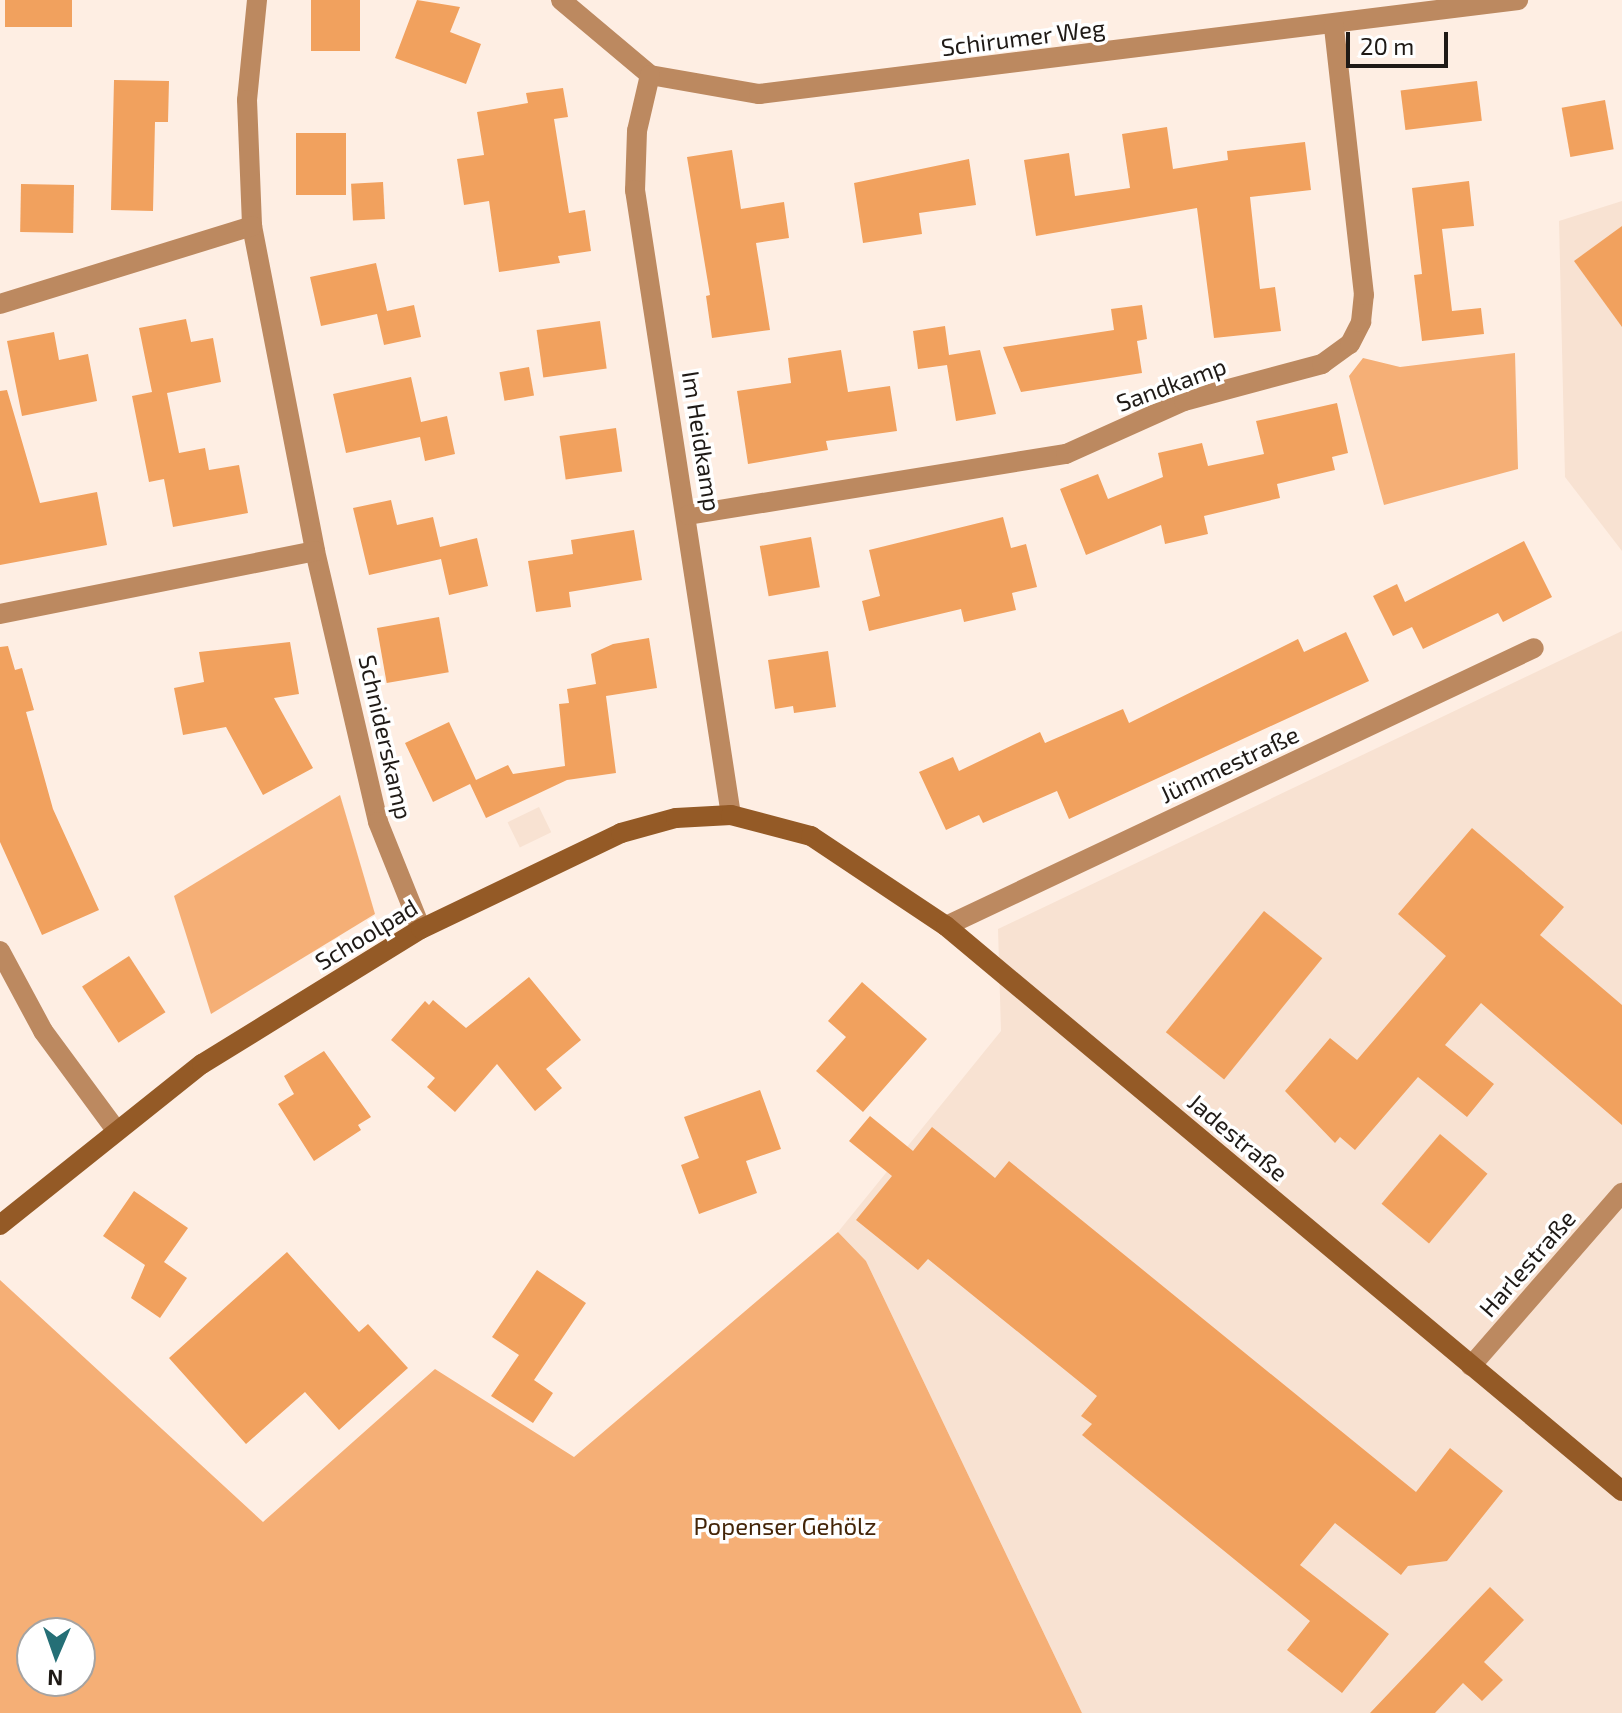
<!DOCTYPE html>
<meta charset="utf-8">
<style>
body{margin:0}
#map{position:relative;width:1622px;height:1713px;overflow:hidden;background:#feeee3;font-family:"Exo 2",sans-serif}
div>[style]{position:absolute}
.built>*{inset:0;background:#f8e2d2;transform-origin:0 0}
.green>*{inset:0;background:#f5af76}
.building>*{inset:0;background:#f1a15e;transform-origin:0 0}
.street>*{height:20px;margin:-10px;padding:0 10px;transform-origin:10px;border-radius:10px;background:#bc8960}
.secondary>*{height:20px;margin:-10px;padding:0 10px;transform-origin:10px;border-radius:10px;background:#945a26}
span{translate:-50% -50%;white-space:nowrap;text-align:center;line-height:1.15;-webkit-text-stroke:7px #fff;paint-order:stroke}
.street-label{font-size:24px;color:#1f1a16}
.park-label{font-size:24px;color:#442508}
.north{position:absolute;left:16px;top:1617px;width:80px;height:80px;box-sizing:border-box;background:#fff;border:2px solid #a5a3a2;border-radius:50%;rotate:182deg;font-size:22px;font-weight:700;line-height:32px;text-align:center;color:#1f1a16}
.north::after{content:'';display:block;margin:auto;width:28px;height:36px;background:#256f76;clip-path:polygon(50% 0,100% 100%,50% 72%,0 100%)}
.scale{position:absolute;left:1346px;top:32px;width:102px;height:36px;box-sizing:border-box;border:4px solid #1f1a16;border-top:0;padding-left:10px;font-size:24px;line-height:28px;white-space:nowrap;color:#1f1a16;-webkit-text-stroke:6px #fff;paint-order:stroke}
</style>
<div id="map">
<div class="built">
<div style="clip-path:polygon(1622px 201px,1622px 551px,1565px 477px,1559px 221px)"></div>
<div style="clip-path:polygon(1622px 631px,1622px 1713px,1082px 1713px,866px 1261px,838px 1232px,1001px 1031px,998px 929px)"></div>
<div style="left:539px;top:807px;width:28px;height:35px;rotate:64deg"></div>
</div>
<div class="green">
<div style="clip-path:polygon(1515px 353px,1518px 469px,1384px 505px,1349px 376px,1363px 358px,1400px 367px)"></div>
<div style="clip-path:polygon(340px 795px,375px 914px,211px 1014px,174px 896px)"></div>
<div style="clip-path:polygon(evenodd,838px 1232px,866px 1261px,1082px 1713px,0 1713px,0 1280px,263px 1522px,435px 1369px,574px 1457px,838px 1232px,32px 1633px,80px 1633px,80px 1681px,32px 1681px,32px 1633px)"></div>
</div>
<div class="building">
<div style="left:5px;top:0;width:67px;height:27px"></div>
<div style="left:311px;top:0;width:49px;height:51px"></div>
<div style="clip-path:polygon(417px 0,460px 7px,450px 32px,481px 44px,466px 84px,395px 58px)"></div>
<div style="clip-path:polygon(114px 80px,169px 81px,168px 122px,155px 122px,153px 211px,111px 210px)"></div>
<div style="left:1477px;top:81px;width:40px;height:77px;rotate:83deg"></div>
<div style="clip-path:polygon(563px 88px,568px 117px,554px 119px,569px 213px,585px 210px,591px 251px,558px 256px,560px 263px,499px 272px,489px 201px,464px 205px,457px 159px,484px 155px,477px 112px,528px 103px,526px 93px)"></div>
<div style="left:1605px;top:100px;width:50px;height:44px;rotate:80deg"></div>
<div style="clip-path:polygon(1167px 127px,1173px 169px,1228px 160px,1227px 151px,1305px 142px,1311px 190px,1250px 197px,1260px 289px,1275px 287px,1281px 331px,1214px 338px,1197px 208px,1036px 236px,1024px 160px,1069px 153px,1075px 196px,1130px 188px,1122px 134px)"></div>
<div style="left:296px;top:133px;width:50px;height:62px"></div>
<div style="clip-path:polygon(732px 150px,741px 209px,784px 202px,789px 238px,756px 243px,770px 330px,712px 338px,706px 296px,710px 295px,687px 157px)"></div>
<div style="clip-path:polygon(969px 159px,976px 205px,919px 213px,922px 234px,863px 243px,854px 183px)"></div>
<div style="clip-path:polygon(1469px 181px,1474px 226px,1442px 229px,1452px 311px,1481px 308px,1484px 334px,1422px 341px,1414px 275px,1422px 274px,1412px 188px)"></div>
<div style="left:383px;top:182px;width:37px;height:32px;rotate:87deg"></div>
<div style="left:21px;top:184px;width:53px;height:48px;rotate:1deg"></div>
<div style="clip-path:polygon(1622px 226px,1622px 327px,1574px 261px)"></div>
<div style="clip-path:polygon(376px 263px,387px 311px,414px 305px,421px 337px,384px 345px,377px 314px,321px 326px,310px 277px)"></div>
<div style="clip-path:polygon(1142px 305px,1147px 339px,1137px 341px,1142px 373px,1021px 392px,1003px 347px,1114px 330px,1111px 309px)"></div>
<div style="clip-path:polygon(186px 319px,191px 342px,213px 338px,221px 382px,167px 393px,179px 453px,205px 448px,209px 470px,239px 465px,248px 513px,173px 527px,164px 479px,149px 482px,132px 396px,152px 392px,139px 328px)"></div>
<div style="left:600px;top:321px;width:48px;height:64px;rotate:82deg"></div>
<div style="clip-path:polygon(945px 326px,949px 355px,980px 350px,996px 414px,956px 421px,947px 365px,918px 369px,913px 331px)"></div>
<div style="clip-path:polygon(54px 332px,59px 360px,88px 354px,97px 401px,22px 416px,7px 341px)"></div>
<div style="clip-path:polygon(841px 350px,848px 392px,890px 386px,897px 431px,826px 441px,828px 450px,748px 464px,737px 391px,791px 383px,788px 358px)"></div>
<div style="left:529px;top:367px;width:29px;height:30px;rotate:80deg"></div>
<div style="clip-path:polygon(411px 377px,421px 422px,447px 416px,455px 454px,425px 461px,420px 437px,346px 453px,333px 394px)"></div>
<div style="clip-path:polygon(7px 390px,40px 503px,97px 492px,107px 545px,0 565px,0 391px)"></div>
<div style="clip-path:polygon(1337px 403px,1348px 453px,1332px 457px,1335px 470px,1277px 484px,1280px 498px,1204px 516px,1208px 534px,1165px 544px,1161px 525px,1086px 555px,1060px 489px,1098px 474px,1108px 499px,1163px 477px,1158px 453px,1202px 443px,1208px 466px,1264px 454px,1256px 421px)"></div>
<div style="left:616px;top:428px;width:44px;height:57px;rotate:82deg"></div>
<div style="clip-path:polygon(391px 500px,397px 525px,433px 517px,440px 547px,477px 538px,488px 586px,449px 595px,441px 559px,369px 575px,353px 508px)"></div>
<div style="clip-path:polygon(1003px 517px,1011px 548px,1026px 544px,1037px 587px,1012px 593px,1016px 610px,964px 622px,961px 609px,869px 631px,862px 601px,880px 596px,869px 550px)"></div>
<div style="clip-path:polygon(634px 530px,642px 580px,569px 592px,571px 607px,536px 612px,528px 561px,573px 554px,571px 540px)"></div>
<div style="left:811px;top:537px;width:51px;height:52px;rotate:80deg"></div>
<div style="clip-path:polygon(1524px 541px,1552px 597px,1503px 622px,1498px 613px,1423px 649px,1412px 627px,1393px 636px,1373px 596px,1397px 584px,1405px 602px)"></div>
<div style="left:439px;top:617px;width:56px;height:63px;rotate:80deg"></div>
<div style="clip-path:polygon(1346px 632px,1369px 681px,1069px 819px,1057px 791px,983px 823px,979px 815px,946px 830px,919px 772px,953px 757px,959px 771px,1040px 732px,1045px 743px,1123px 709px,1129px 723px,1298px 639px,1304px 652px)"></div>
<div style="clip-path:polygon(649px 638px,657px 688px,606px 696px,616px 773px,567px 780px,486px 818px,470px 784px,433px 802px,405px 743px,449px 722px,476px 780px,508px 765px,513px 774px,565px 766px,559px 704px,569px 703px,567px 689px,596px 684px,591px 654px,613px 644px)"></div>
<div style="clip-path:polygon(290px 642px,299px 694px,274px 698px,313px 768px,263px 795px,226px 727px,183px 735px,174px 688px,204px 682px,199px 652px)"></div>
<div style="clip-path:polygon(8px 646px,15px 670px,22px 668px,34px 710px,26px 712px,53px 809px,99px 910px,42px 935px,0 842px,0 647px)"></div>
<div style="clip-path:polygon(828px 651px,836px 707px,794px 713px,793px 706px,775px 709px,768px 660px)"></div>
<div style="clip-path:polygon(1472px 828px,1564px 907px,1540px 935px,1622px 1005px,1622px 1125px,1481px 1003px,1445px 1045px,1494px 1084px,1467px 1117px,1418px 1077px,1355px 1150px,1340px 1137px,1335px 1143px,1285px 1091px,1330px 1038px,1357px 1060px,1446px 956px,1398px 914px)"></div>
<div style="left:1264px;top:911px;width:75px;height:156px;rotate:39deg"></div>
<div style="left:129px;top:956px;width:67px;height:56px;rotate:57deg"></div>
<div style="clip-path:polygon(529px 977px,581px 1040px,546px 1069px,562px 1088px,535px 1111px,497px 1064px,455px 1112px,427px 1087px,435px 1078px,391px 1040px,425px 1001px,429px 1005px,433px 1000px,466px 1028px)"></div>
<div style="clip-path:polygon(862px 982px,927px 1039px,863px 1112px,816px 1071px,846px 1037px,828px 1021px)"></div>
<div style="clip-path:polygon(324px 1051px,371px 1117px,358px 1125px,361px 1130px,314px 1161px,278px 1104px,294px 1094px,284px 1076px)"></div>
<div style="clip-path:polygon(760px 1090px,781px 1149px,746px 1161px,757px 1193px,699px 1214px,681px 1165px,699px 1158px,684px 1117px)"></div>
<div style="clip-path:polygon(870px 1116px,913px 1151px,932px 1127px,995px 1178px,1009px 1161px,1416px 1492px,1450px 1448px,1503px 1491px,1447px 1561px,1408px 1566px,1401px 1575px,1335px 1523px,1300px 1565px,1389px 1634px,1342px 1693px,1287px 1650px,1310px 1621px,1082px 1435px,1092px 1424px,1081px 1416px,1097px 1396px,928px 1259px,918px 1270px,856px 1220px,892px 1176px,849px 1141px)"></div>
<div style="left:1440px;top:1134px;width:62px;height:91px;rotate:40deg"></div>
<div style="clip-path:polygon(134px 1191px,188px 1228px,164px 1262px,187px 1278px,160px 1318px,131px 1298px,145px 1265px,103px 1236px)"></div>
<div style="clip-path:polygon(287px 1252px,359px 1332px,368px 1324px,408px 1368px,339px 1430px,305px 1392px,246px 1444px,169px 1358px)"></div>
<div style="clip-path:polygon(537px 1270px,586px 1303px,534px 1380px,553px 1393px,533px 1423px,491px 1396px,519px 1355px,492px 1337px)"></div>
<div style="clip-path:polygon(1490px 1587px,1524px 1620px,1484px 1662px,1503px 1680px,1482px 1701px,1463px 1683px,1435px 1713px,1370px 1713px)"></div>
</div>
<div class="street">
<div style="left:257px;top:0;width:100px;rotate:95.7deg"></div>
<div style="left:247px;top:100px;width:126px;rotate:87.7deg"></div>
<div style="left:252px;top:226px;width:331px;rotate:79deg"></div>
<div style="left:315px;top:551px;width:278px;rotate:76.9deg"></div>
<div style="left:378px;top:822px;width:115px;rotate:68.1deg"></div>
<div style="left:561px;top:0;width:116px;rotate:40.1deg"></div>
<div style="left:650px;top:75px;width:111px;rotate:9.9deg"></div>
<div style="left:759px;top:94px;width:765px;rotate:-7.06deg"></div>
<div style="left:650px;top:75px;width:57px;rotate:103.1deg"></div>
<div style="left:637px;top:131px;width:59px;rotate:91.9deg"></div>
<div style="left:635px;top:190px;width:632px;rotate:81.27deg"></div>
<div style="left:0;top:304px;width:264px;rotate:-17.2deg"></div>
<div style="left:688px;top:515px;width:383px;rotate:-9.2deg"></div>
<div style="left:1066px;top:454px;width:129px;rotate:-24.2deg"></div>
<div style="left:1184px;top:401px;width:143px;rotate:-15deg"></div>
<div style="left:1322px;top:364px;width:34px;rotate:-36deg"></div>
<div style="left:1350px;top:344px;width:25px;rotate:-63deg"></div>
<div style="left:1361px;top:322px;width:27px;rotate:-84deg"></div>
<div style="left:1364px;top:295px;width:271px;rotate:-96.4deg"></div>
<div style="left:0;top:614px;width:321px;rotate:-11.3deg"></div>
<div style="left:946px;top:926px;width:650px;rotate:-25.3deg"></div>
<div style="left:0;top:951px;width:91px;rotate:61.7deg"></div>
<div style="left:43px;top:1031px;width:123px;rotate:53.6deg"></div>
<div style="left:1471px;top:1366px;width:230px;rotate:-48.9deg"></div>
</div>
<div class="secondary">
<div style="left:0;top:1225px;width:258px;rotate:-38.6deg"></div>
<div style="left:202px;top:1064px;width:257px;rotate:-31.7deg"></div>
<div style="left:421px;top:929px;width:222px;rotate:-25.6deg"></div>
<div style="left:621px;top:833px;width:57px;rotate:-15.3deg"></div>
<div style="left:676px;top:818px;width:55px;rotate:-3.1deg"></div>
<div style="left:731px;top:815px;width:83px;rotate:14.7deg"></div>
<div style="left:811px;top:836px;width:162px;rotate:33.7deg"></div>
<div style="left:946px;top:926px;width:881px;rotate:39.89deg"></div>
</div>
<div class="street-label">
<span style="left:1023px;top:37px;rotate:-7deg">Schirumer Weg</span>
<span style="left:1171px;top:384px;rotate:-20deg">Sandkamp</span>
<span style="left:702px;top:441px;rotate:81deg">Im Heidkamp</span>
<span style="left:386px;top:737px;rotate:77deg">Schniderskamp</span>
<span style="left:1229px;top:764px;rotate:-25deg">Jümmestraße</span>
<span style="left:366px;top:934px;rotate:-31deg">Schoolpad</span>
<span style="left:1238px;top:1137px;rotate:40deg">Jadestraße</span>
<span style="left:1527px;top:1263px;rotate:-49deg">Harlestraße</span>
</div>
<div class="park-label">
<span style="left:785px;top:1526px">Popenser Gehölz</span>
</div>
<div class="north">N</div>
<div class="scale">20 m</div>
</div>
